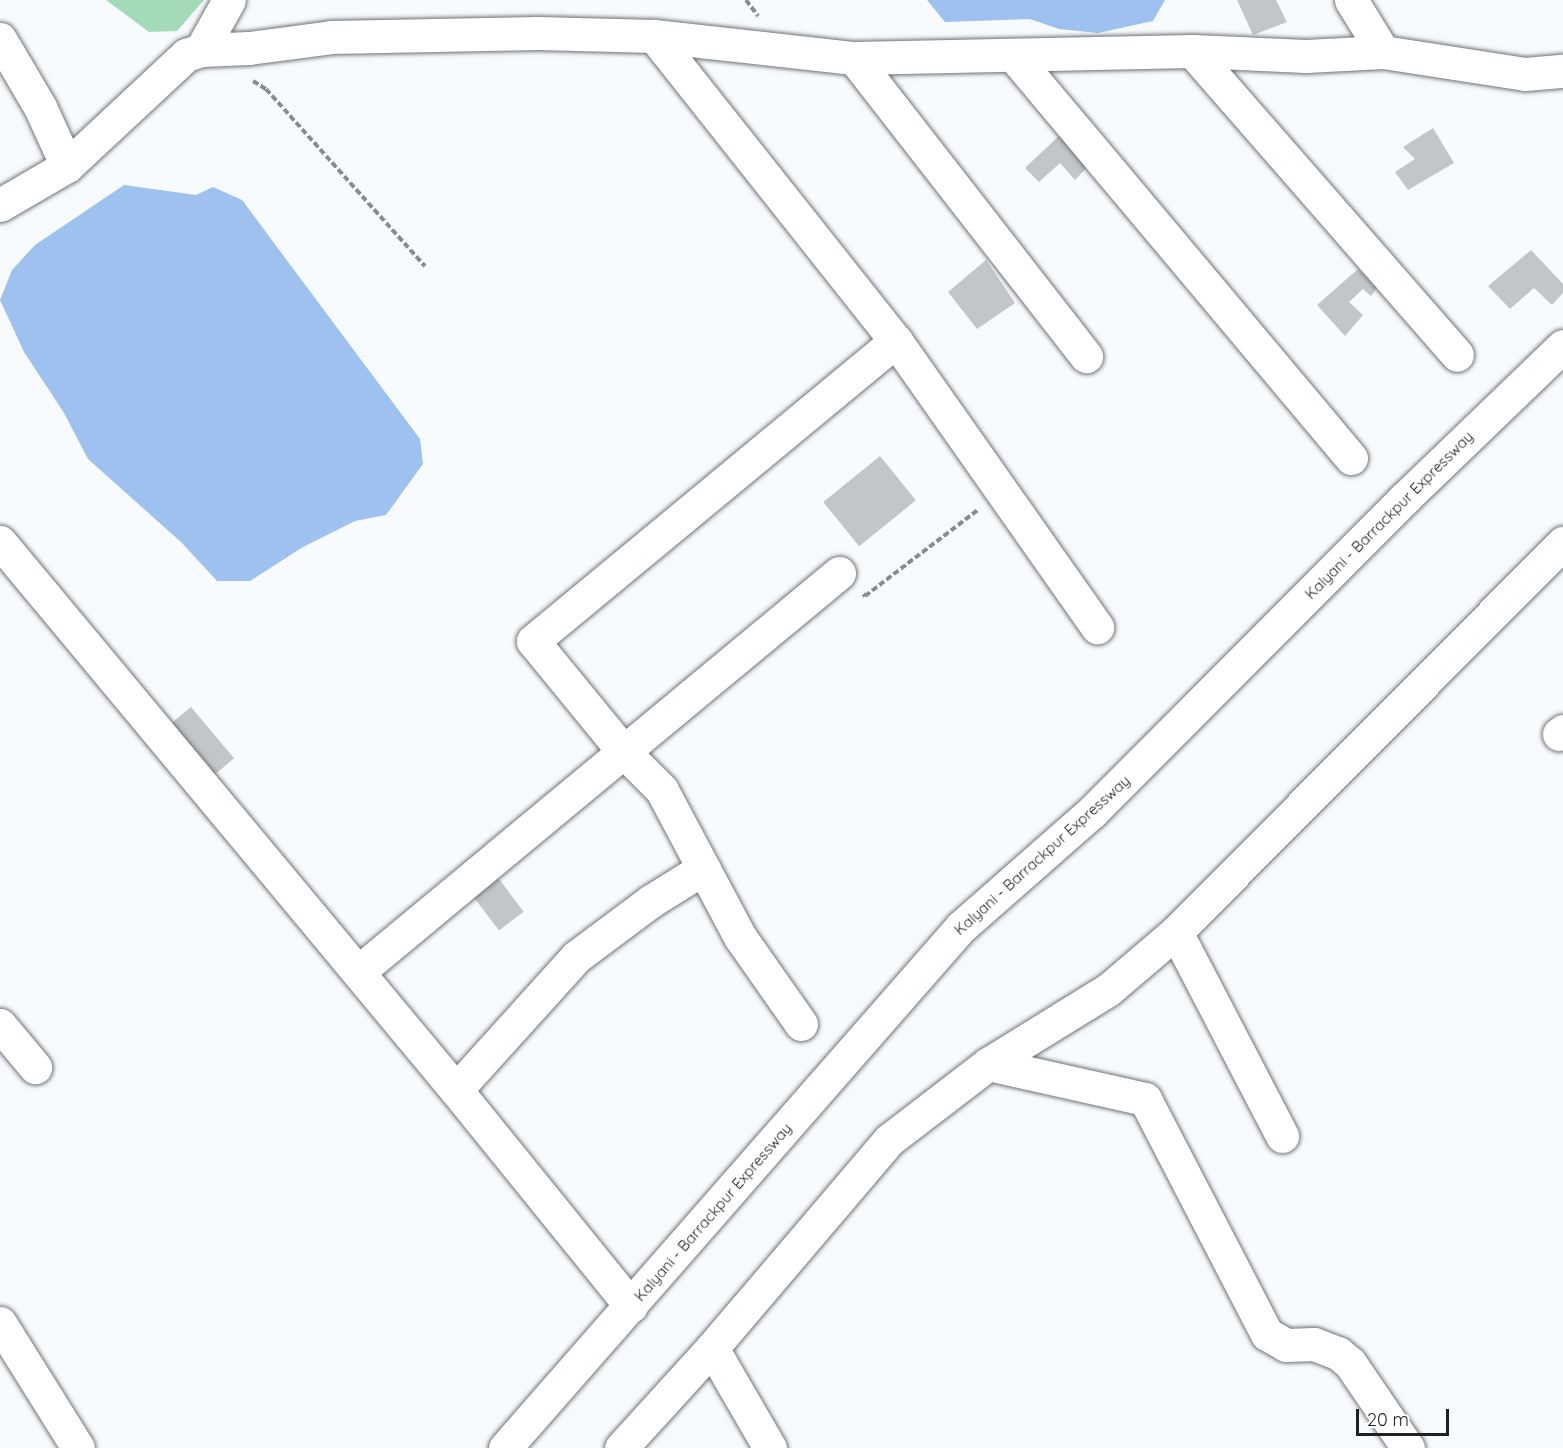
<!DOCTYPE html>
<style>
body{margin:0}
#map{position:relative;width:1563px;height:1448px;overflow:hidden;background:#f8fbfe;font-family:Quicksand,sans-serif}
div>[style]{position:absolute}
.green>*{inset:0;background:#a3dbb9}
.water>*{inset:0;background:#9fc1ef}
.building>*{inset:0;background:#c3c6c9;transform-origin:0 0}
.path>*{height:4px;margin-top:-2px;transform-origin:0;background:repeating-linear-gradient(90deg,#898b8d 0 6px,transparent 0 9px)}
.roads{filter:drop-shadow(0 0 2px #717376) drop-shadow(0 0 2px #717376)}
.minor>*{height:33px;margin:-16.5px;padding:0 16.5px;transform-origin:16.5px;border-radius:16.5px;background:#fff}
.highway>*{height:33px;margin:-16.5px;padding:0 16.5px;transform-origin:16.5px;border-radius:16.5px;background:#fff}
span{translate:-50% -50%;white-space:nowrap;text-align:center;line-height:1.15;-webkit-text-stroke:5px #fff;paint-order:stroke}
.street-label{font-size:15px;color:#1f2021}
.scale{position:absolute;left:1356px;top:1409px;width:93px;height:27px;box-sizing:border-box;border:3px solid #1f2021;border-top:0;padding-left:8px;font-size:18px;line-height:21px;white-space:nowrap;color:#1f2021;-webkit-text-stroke:4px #fff;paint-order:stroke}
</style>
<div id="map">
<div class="green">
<div style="clip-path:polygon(106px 0,204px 0,177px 31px,149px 32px)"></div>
</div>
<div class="water">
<div style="clip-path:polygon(927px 0,1165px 0,1153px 21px,1098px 33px,1059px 29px,1030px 19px,945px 22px)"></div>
<div style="clip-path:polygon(124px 185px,196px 195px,213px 187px,242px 200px,420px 439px,423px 464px,386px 515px,355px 521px,303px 547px,250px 581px,217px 581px,182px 543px,88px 459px,64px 413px,24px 352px,0 300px,12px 270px,35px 245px)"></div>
</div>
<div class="building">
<div style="clip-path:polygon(1237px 0,1276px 0,1287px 22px,1253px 35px)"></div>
<div style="clip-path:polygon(1433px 128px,1454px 163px,1408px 190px,1395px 172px,1415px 159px,1403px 147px)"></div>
<div style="clip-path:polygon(1064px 131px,1093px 161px,1075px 180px,1060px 163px,1039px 182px,1025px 168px)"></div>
<div style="clip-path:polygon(1531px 250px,1563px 284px,1563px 293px,1552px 305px,1534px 288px,1510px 309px,1488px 286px)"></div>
<div style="clip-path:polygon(986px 260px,1015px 303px,977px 329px,948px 292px)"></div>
<div style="clip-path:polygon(1358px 269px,1377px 288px,1371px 296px,1363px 289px,1349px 302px,1363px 315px,1345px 336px,1317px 305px)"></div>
<div style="left:880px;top:456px;width:57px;height:73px;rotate:51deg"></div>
<div style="left:191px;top:707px;width:67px;height:35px;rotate:50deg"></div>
<div style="left:493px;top:871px;width:51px;height:31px;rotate:53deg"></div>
</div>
<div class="path">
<div style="left:746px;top:0;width:20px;rotate:53deg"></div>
<div style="left:253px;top:81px;width:15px;rotate:32deg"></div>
<div style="left:266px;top:89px;width:238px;rotate:48.1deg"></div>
<div style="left:863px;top:594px;width:3px;rotate:45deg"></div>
<div style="left:865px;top:596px;width:142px;rotate:-37.3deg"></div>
</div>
<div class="roads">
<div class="minor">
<div style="left:1351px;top:0;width:61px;rotate:58.4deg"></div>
<div style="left:654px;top:36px;width:389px;rotate:51.6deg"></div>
<div style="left:896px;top:341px;width:350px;rotate:54.9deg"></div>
<div style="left:0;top:39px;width:79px;rotate:59.5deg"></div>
<div style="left:40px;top:107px;width:65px;rotate:65.4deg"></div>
<div style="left:201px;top:50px;width:57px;rotate:-60.8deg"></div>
<div style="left:1192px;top:51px;width:403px;rotate:48.9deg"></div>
<div style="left:1013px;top:55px;width:526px;rotate:50.01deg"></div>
<div style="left:854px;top:58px;width:378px;rotate:52.1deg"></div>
<div style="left:0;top:205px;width:78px;rotate:-30.2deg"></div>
<div style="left:67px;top:166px;width:163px;rotate:-43deg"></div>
<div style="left:186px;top:55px;width:16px;rotate:-18deg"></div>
<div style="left:201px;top:50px;width:48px;rotate:-2.4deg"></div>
<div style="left:249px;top:48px;width:83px;rotate:-7.6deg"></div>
<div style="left:331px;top:37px;width:207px;rotate:-1.1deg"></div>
<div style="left:538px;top:33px;width:116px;rotate:1.5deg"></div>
<div style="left:654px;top:36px;width:201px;rotate:6.3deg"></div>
<div style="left:854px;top:58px;width:338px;rotate:-1.2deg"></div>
<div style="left:1192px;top:51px;width:114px;rotate:2.5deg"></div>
<div style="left:1306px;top:56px;width:77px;rotate:-3deg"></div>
<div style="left:1383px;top:52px;width:144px;rotate:8.8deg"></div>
<div style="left:1525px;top:74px;width:38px;rotate:-5deg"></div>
<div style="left:0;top:542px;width:713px;rotate:50.24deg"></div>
<div style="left:456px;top:1090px;width:278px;rotate:51deg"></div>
<div style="left:1559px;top:734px;width:5px;rotate:-37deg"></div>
<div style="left:1176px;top:932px;width:230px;rotate:62.5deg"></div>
<div style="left:358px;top:972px;width:625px;rotate:-39.68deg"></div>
<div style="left:801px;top:1024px;width:106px;rotate:-125deg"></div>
<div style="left:740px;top:937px;width:166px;rotate:-118deg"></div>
<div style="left:662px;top:790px;width:55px;rotate:-135deg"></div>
<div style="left:623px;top:751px;width:142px;rotate:-129.3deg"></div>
<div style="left:533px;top:641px;width:471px;rotate:-39.6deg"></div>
<div style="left:0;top:1025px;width:55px;rotate:50.2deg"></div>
<div style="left:988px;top:1064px;width:161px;rotate:12.6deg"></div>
<div style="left:1145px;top:1099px;width:265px;rotate:62.6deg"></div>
<div style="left:1267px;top:1334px;width:22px;rotate:30deg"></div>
<div style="left:1286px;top:1345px;width:28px;rotate:-2deg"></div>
<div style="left:1314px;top:1344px;width:26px;rotate:21deg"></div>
<div style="left:1338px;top:1353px;width:16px;rotate:40deg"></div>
<div style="left:1350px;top:1363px;width:103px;rotate:55.7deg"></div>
<div style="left:456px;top:1090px;width:179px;rotate:-47.9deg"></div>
<div style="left:576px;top:957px;width:94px;rotate:-36.7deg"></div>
<div style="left:651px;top:901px;width:62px;rotate:-31.9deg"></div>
<div style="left:0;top:1323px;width:147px;rotate:58deg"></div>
<div style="left:712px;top:1348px;width:116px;rotate:59.9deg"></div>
</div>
<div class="highway">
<div style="left:505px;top:1448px;width:692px;rotate:-48.81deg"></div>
<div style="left:961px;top:927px;width:174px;rotate:-41.3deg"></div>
<div style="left:1092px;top:812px;width:443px;rotate:-45.1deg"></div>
<div style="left:1405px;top:498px;width:219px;rotate:-43.9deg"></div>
<div style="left:621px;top:1448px;width:135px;rotate:-47.7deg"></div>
<div style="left:712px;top:1348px;width:273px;rotate:-49.6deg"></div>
<div style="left:889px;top:1140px;width:125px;rotate:-37.5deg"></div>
<div style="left:988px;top:1064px;width:141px;rotate:-31.7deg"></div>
<div style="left:1108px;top:990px;width:89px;rotate:-40.5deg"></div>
<div style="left:1176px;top:932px;width:549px;rotate:-45.15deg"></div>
</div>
</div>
<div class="street-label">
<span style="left:1389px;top:515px;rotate:-45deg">Kalyani - Barrackpur Expressway</span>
<span style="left:1042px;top:855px;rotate:-42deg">Kalyani - Barrackpur Expressway</span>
<span style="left:713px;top:1212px;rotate:-49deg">Kalyani - Barrackpur Expressway</span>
</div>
<div class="scale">20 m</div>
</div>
